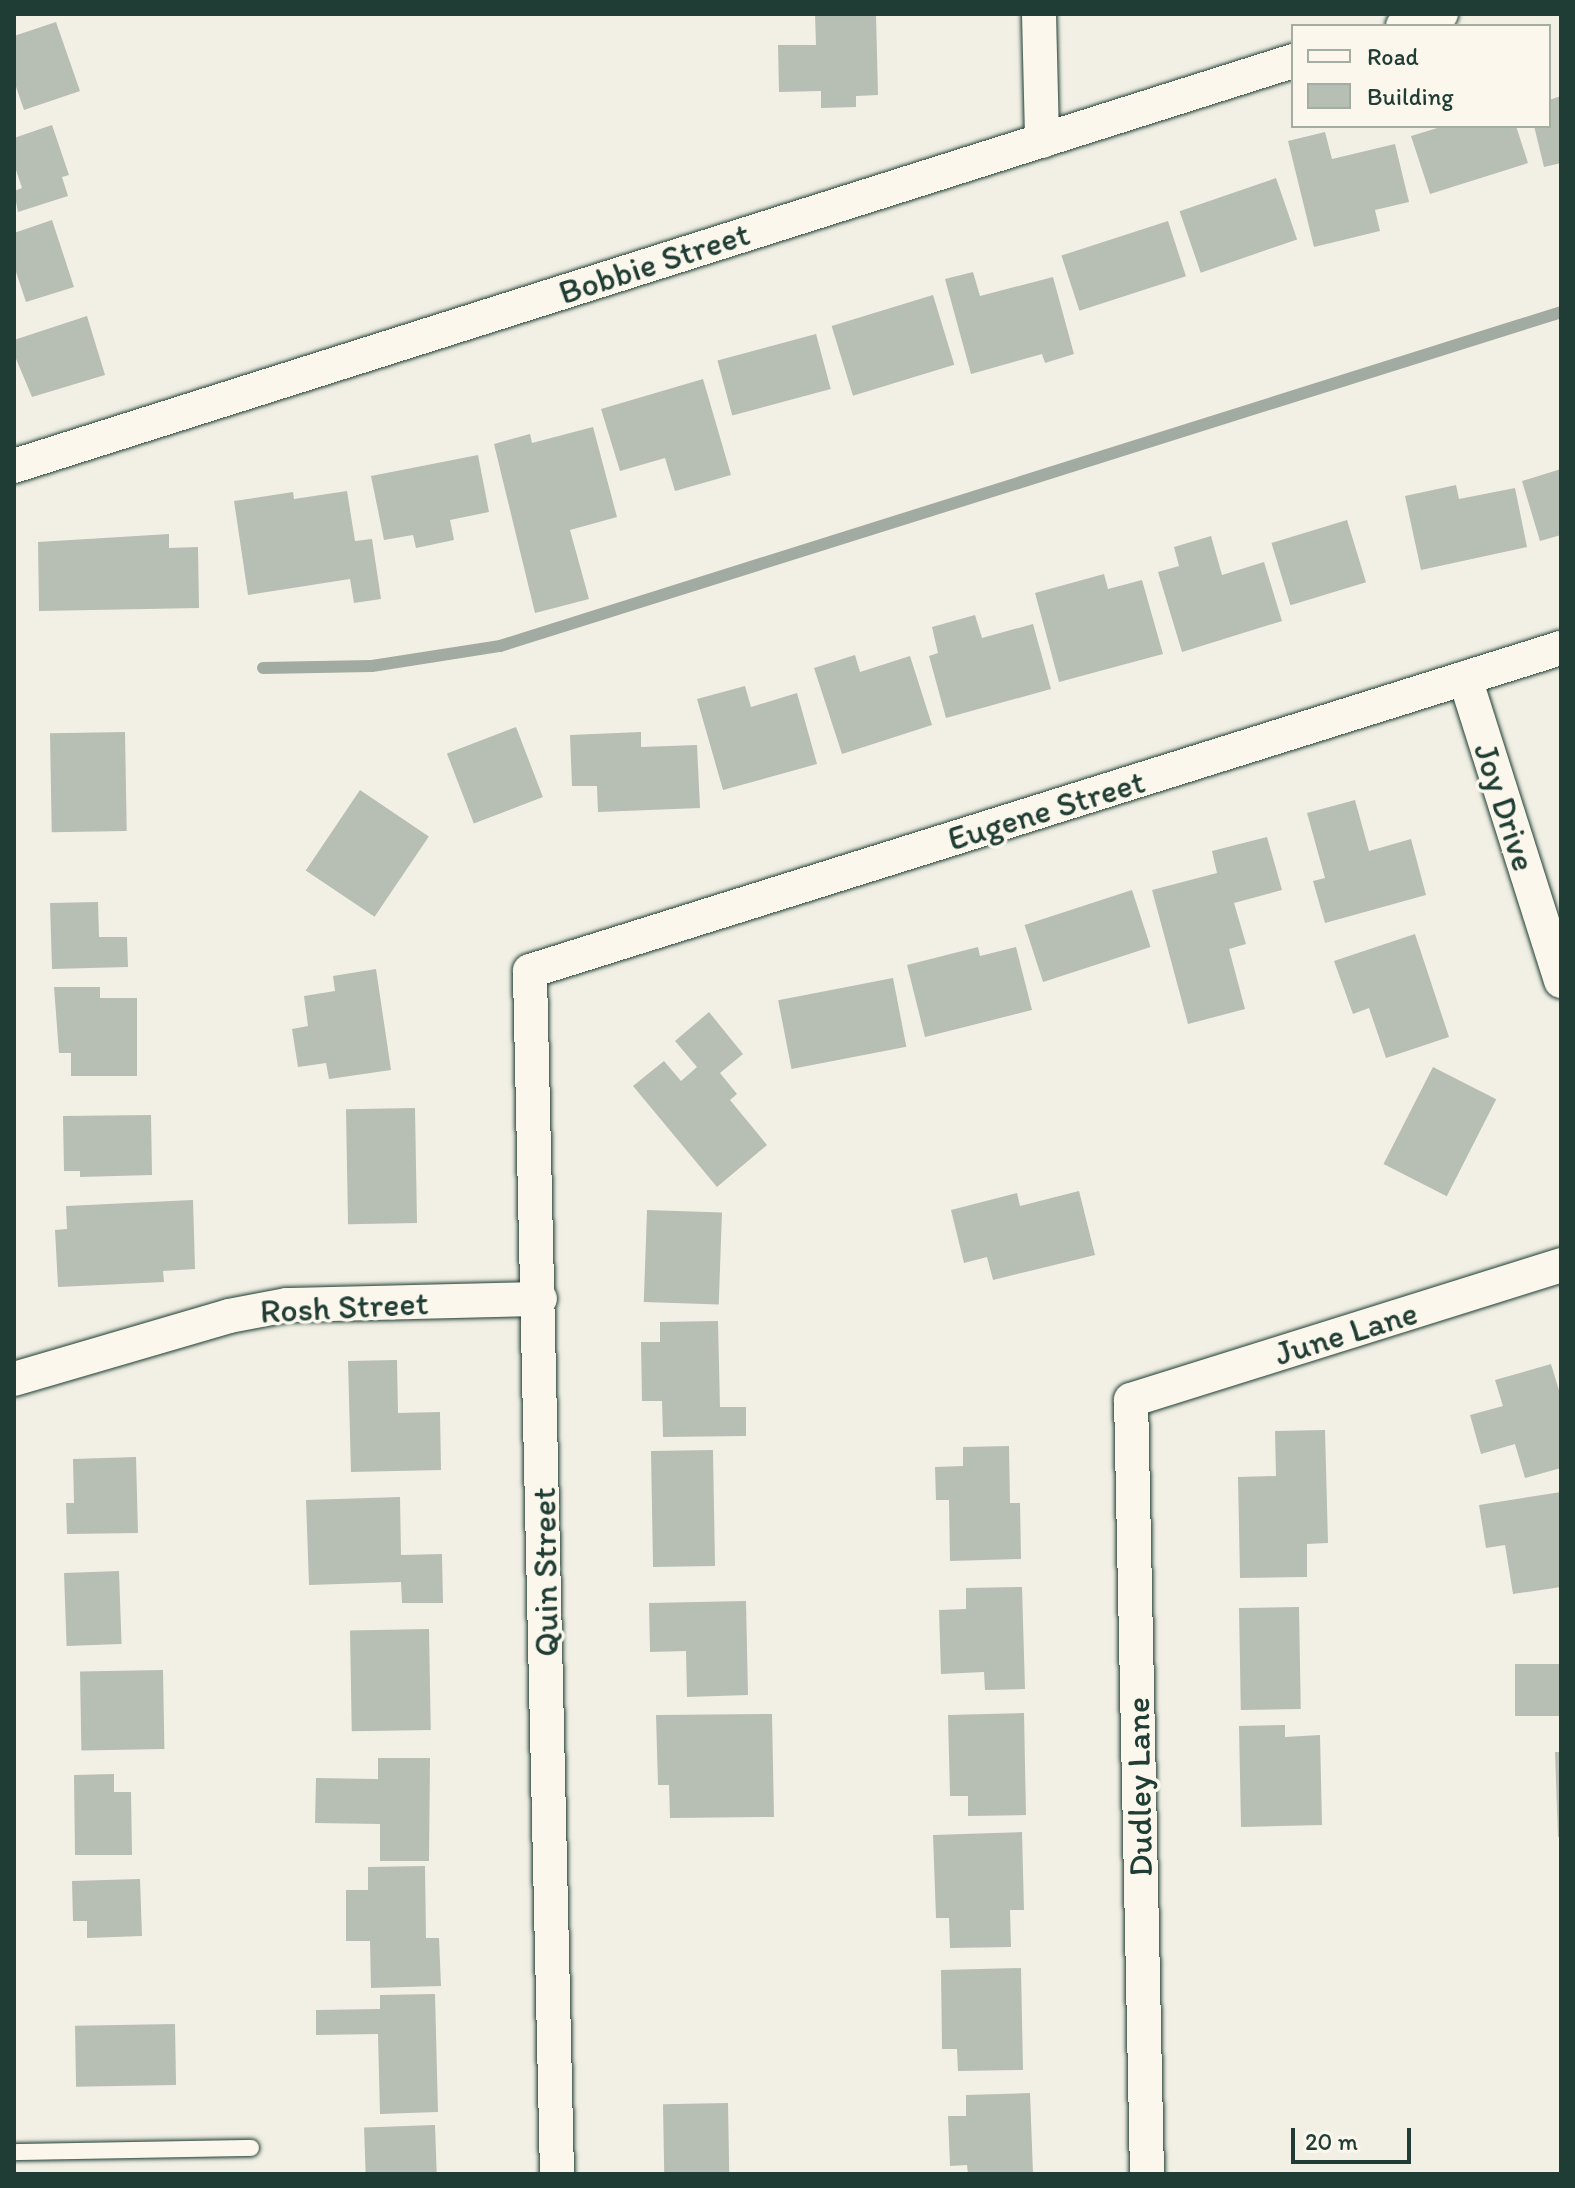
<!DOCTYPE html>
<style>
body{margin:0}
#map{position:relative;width:1575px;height:2188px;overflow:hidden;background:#f2f0e5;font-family:Itim,sans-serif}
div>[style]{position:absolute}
.stream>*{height:12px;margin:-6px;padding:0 6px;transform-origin:6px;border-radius:6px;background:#a2aba1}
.building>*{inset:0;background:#b7beb3;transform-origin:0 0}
.roads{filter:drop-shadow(0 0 2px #1f3d34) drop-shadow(0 0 2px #1f3d34)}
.lane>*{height:16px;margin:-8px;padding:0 8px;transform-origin:8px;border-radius:8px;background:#fbf7ec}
.street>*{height:34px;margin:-17px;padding:0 17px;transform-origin:17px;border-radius:17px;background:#fbf7ec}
span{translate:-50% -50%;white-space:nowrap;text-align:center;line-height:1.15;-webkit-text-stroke:7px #fbf7ec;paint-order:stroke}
.street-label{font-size:34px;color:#1f3d34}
.frame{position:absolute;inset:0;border:16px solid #1f3d34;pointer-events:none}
.legend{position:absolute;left:1291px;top:24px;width:260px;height:104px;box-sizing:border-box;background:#fbf7ec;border:2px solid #a3ada2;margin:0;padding:10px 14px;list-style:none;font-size:24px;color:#1f3d34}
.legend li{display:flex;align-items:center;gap:16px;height:40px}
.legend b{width:40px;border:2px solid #a3ada2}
.scale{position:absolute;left:1291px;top:2128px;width:120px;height:36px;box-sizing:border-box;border:4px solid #1f3d34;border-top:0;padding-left:10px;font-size:24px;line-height:28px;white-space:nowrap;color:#1f3d34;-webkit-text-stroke:6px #fbf7ec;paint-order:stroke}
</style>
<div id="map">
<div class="stream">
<div style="left:263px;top:668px;width:109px;rotate:-1.1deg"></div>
<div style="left:372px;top:666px;width:130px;rotate:-8.9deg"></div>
<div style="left:500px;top:646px;width:1112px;rotate:-17.47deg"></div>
</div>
<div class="building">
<div style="clip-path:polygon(815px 14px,876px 14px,878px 95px,856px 96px,856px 107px,821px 108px,821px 91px,779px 92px,778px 45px,816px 45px)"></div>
<div style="clip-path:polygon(56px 22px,80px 91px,24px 110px,14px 81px,14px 36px)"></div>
<div style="clip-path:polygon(1561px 96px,1561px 163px,1544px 167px,1534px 126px,1549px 126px,1549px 100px)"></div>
<div style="clip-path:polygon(52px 125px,69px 175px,62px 177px,68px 196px,18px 212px,14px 191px,22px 188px,14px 164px,14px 138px)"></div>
<div style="clip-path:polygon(1444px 126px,1516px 126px,1528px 163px,1430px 194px,1411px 136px)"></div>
<div style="clip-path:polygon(1325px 132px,1332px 159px,1395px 144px,1409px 202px,1375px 210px,1380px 231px,1314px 247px,1288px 141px)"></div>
<div style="left:1276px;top:178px;width:65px;height:102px;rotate:71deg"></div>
<div style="clip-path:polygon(52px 220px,74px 287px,26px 302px,14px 266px,14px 233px)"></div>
<div style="left:1168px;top:221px;width:58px;height:112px;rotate:72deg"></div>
<div style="clip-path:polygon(973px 272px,980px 296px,1053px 277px,1074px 354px,1045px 363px,1042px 354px,971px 374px,945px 279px)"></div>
<div style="left:933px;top:295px;width:73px;height:106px;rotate:73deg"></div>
<div style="clip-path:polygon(87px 316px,105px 375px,32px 397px,14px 354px,14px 340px)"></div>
<div style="left:816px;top:334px;width:57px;height:102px;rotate:75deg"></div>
<div style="clip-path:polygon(703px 379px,731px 475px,675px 491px,665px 458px,620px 471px,601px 409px)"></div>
<div style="clip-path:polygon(593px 427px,617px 517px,570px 530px,589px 599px,535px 613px,494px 444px,530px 434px,532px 443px)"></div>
<div style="clip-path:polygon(478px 455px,489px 512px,450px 520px,454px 540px,416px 548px,413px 535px,384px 540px,371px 476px)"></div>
<div style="clip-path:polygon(1561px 469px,1561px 535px,1540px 541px,1522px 481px)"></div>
<div style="clip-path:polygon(1456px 485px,1459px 499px,1515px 488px,1527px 547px,1421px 570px,1405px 496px)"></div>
<div style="clip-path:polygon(347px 491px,355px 541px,372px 539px,381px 599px,354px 603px,350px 579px,248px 595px,234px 501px,293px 492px,294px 499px)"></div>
<div style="left:1347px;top:520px;width:65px;height:79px;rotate:73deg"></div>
<div style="clip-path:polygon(169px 534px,169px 548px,198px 547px,199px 608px,39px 611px,38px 542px)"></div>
<div style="clip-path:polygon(1211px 536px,1222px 575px,1264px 562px,1282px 621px,1182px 652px,1158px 572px,1179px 566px,1174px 547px)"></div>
<div style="clip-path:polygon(1104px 574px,1108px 589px,1142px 580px,1163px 654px,1059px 682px,1035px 593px)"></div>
<div style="clip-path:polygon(975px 615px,982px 638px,1033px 624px,1051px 689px,946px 718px,929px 656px,938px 653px,932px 627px)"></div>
<div style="clip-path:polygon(855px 655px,860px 672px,910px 656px,932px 725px,842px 754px,814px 668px)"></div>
<div style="clip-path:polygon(745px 686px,751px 707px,797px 693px,817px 764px,723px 790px,697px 699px)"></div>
<div style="left:516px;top:727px;width:75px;height:74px;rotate:69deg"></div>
<div style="left:125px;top:732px;width:99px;height:75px;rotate:89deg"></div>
<div style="clip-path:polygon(641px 732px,641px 747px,697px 745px,700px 808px,598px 812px,597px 786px,572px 786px,570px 735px)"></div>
<div style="left:360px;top:790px;width:83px;height:97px;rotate:34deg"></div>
<div style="clip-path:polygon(1355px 800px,1369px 851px,1411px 839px,1426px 895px,1325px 923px,1313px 881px,1325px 878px,1307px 813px)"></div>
<div style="clip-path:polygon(1267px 837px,1282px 890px,1234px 903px,1246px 944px,1229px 949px,1245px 1009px,1188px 1024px,1152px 890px,1217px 873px,1212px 851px)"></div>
<div style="left:1132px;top:890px;width:60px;height:113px;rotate:72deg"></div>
<div style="clip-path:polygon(98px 902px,99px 937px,127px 937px,128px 967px,52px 969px,50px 903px)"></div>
<div style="clip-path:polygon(1415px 934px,1449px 1037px,1386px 1058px,1369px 1008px,1353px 1014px,1334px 961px)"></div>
<div style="clip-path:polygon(978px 947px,980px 956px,1016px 947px,1032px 1010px,925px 1037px,907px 965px)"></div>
<div style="clip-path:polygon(376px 969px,391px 1070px,329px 1079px,326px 1063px,298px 1067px,292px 1029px,308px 1026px,304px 996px,335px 991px,333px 976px)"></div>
<div style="left:893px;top:978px;width:70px;height:117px;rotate:79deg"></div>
<div style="clip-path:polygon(54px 987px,100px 987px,100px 998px,137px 998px,137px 1076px,71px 1076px,71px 1053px,59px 1053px)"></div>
<div style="clip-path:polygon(709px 1012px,743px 1054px,720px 1073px,737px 1094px,730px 1100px,767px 1145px,717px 1187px,633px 1086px,664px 1061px,681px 1081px,697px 1067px,675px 1041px)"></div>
<div style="left:1433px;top:1067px;width:71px;height:109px;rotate:27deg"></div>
<div style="left:415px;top:1108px;width:115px;height:69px;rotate:89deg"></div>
<div style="clip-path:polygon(151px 1115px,152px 1175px,80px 1177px,80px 1171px,64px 1171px,63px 1116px)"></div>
<div style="clip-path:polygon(1079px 1191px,1095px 1255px,993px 1280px,987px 1257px,964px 1263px,951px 1210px,1017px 1193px,1020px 1206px)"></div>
<div style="clip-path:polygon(193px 1200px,195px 1269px,163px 1271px,164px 1282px,58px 1287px,55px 1230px,67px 1229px,66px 1206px)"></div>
<div style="left:647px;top:1210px;width:75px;height:92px;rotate:2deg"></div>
<div style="clip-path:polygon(718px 1321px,720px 1407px,746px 1407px,746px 1436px,663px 1437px,662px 1401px,642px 1401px,641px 1342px,660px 1342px,660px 1322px)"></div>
<div style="clip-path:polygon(397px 1360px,398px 1413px,440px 1412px,441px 1470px,351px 1472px,348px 1361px)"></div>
<div style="clip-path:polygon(1551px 1364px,1561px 1397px,1561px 1468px,1525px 1478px,1515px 1444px,1481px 1454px,1470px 1415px,1503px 1406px,1495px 1380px)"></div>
<div style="clip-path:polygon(1325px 1430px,1328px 1543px,1307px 1544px,1307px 1577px,1240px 1578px,1238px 1477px,1276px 1476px,1275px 1431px)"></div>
<div style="clip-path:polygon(1009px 1446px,1010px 1503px,1020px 1503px,1021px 1559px,950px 1561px,949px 1500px,936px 1500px,935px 1467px,963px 1466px,963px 1447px)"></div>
<div style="left:713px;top:1450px;width:116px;height:62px;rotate:89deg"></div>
<div style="clip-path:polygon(136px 1457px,138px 1533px,67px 1534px,66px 1503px,74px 1503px,73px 1459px)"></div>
<div style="clip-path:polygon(1561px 1492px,1561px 1587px,1513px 1594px,1505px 1545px,1486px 1548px,1479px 1505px)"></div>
<div style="clip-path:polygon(400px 1497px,401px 1555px,442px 1554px,443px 1603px,402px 1603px,401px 1582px,309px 1585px,306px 1500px)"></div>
<div style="left:119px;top:1571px;width:73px;height:55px;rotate:88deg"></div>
<div style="clip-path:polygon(1022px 1587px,1025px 1689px,985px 1690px,984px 1672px,941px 1674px,939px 1610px,966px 1609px,966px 1588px)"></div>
<div style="clip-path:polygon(746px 1601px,748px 1695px,687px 1697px,686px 1651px,650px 1652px,649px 1603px)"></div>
<div style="left:1299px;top:1607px;width:102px;height:60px;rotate:89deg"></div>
<div style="left:429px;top:1629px;width:101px;height:79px;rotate:89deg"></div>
<div style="left:1561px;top:1664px;width:52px;height:46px;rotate:90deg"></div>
<div style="left:163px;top:1670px;width:79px;height:83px;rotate:89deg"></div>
<div style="clip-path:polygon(1024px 1713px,1026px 1815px,968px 1816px,968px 1796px,950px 1796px,948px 1715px)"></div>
<div style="clip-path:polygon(772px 1714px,774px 1817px,670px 1818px,669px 1785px,658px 1785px,656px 1715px)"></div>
<div style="clip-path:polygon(1285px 1725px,1285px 1737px,1320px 1735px,1322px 1825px,1241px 1827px,1239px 1726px)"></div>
<div style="clip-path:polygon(1555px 1752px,1561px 1752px,1561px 1837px,1558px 1837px)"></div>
<div style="clip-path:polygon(378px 1758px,430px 1758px,429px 1861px,380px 1861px,380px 1824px,315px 1823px,316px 1778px,378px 1779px)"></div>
<div style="clip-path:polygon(114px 1774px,114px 1792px,131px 1792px,132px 1855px,75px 1855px,74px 1775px)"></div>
<div style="clip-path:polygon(1022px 1832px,1024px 1910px,1010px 1910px,1011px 1947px,950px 1948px,949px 1918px,936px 1918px,933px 1835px)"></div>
<div style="clip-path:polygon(425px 1866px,426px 1938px,439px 1938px,441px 1986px,371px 1988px,370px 1941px,346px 1941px,346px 1890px,368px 1890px,368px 1867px)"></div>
<div style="clip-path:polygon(140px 1879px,142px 1936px,87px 1938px,87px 1921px,73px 1921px,72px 1881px)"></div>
<div style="clip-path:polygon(1021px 1968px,1023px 2070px,958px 2071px,957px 2049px,942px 2049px,941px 1970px)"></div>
<div style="clip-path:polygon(435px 1994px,438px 2112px,380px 2114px,378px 2034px,316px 2035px,316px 2010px,380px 2009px,380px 1995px)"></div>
<div style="left:175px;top:2024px;width:61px;height:100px;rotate:89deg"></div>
<div style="clip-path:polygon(1030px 2093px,1033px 2174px,968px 2174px,967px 2165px,950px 2166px,948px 2116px,966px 2116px,966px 2095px)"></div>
<div style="left:728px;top:2103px;width:71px;height:65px;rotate:89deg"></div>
<div style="left:435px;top:2125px;width:49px;height:71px;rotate:88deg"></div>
</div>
<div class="roads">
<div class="lane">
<div style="left:14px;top:2152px;width:237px;rotate:-1deg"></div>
</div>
<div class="street">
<div style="left:1039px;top:14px;width:127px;rotate:88.6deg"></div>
<div style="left:1403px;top:26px;width:40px;rotate:-18deg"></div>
<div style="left:14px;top:466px;width:1342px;rotate:-17.57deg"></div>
<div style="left:1465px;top:678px;width:318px;rotate:72.4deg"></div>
<div style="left:14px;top:1379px;width:224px;rotate:-16.3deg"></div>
<div style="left:229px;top:1316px;width:59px;rotate:-10.7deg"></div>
<div style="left:287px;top:1305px;width:253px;rotate:-1.4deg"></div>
<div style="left:557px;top:2174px;width:1203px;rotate:-91.29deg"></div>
<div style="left:530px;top:971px;width:1080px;rotate:-17.4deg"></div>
<div style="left:1147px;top:2174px;width:774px;rotate:-91.18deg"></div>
<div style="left:1131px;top:1400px;width:451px;rotate:-17.4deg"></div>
</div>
</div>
<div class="street-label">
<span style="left:654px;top:263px;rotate:-18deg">Bobbie Street</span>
<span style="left:1505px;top:807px;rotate:72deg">Joy Drive</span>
<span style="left:1046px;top:810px;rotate:-17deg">Eugene Street</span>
<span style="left:344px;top:1307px;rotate:-3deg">Rosh Street</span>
<span style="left:1346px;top:1333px;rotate:-17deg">June Lane</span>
<span style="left:545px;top:1572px;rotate:-91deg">Quin Street</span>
<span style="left:1139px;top:1787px;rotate:-91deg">Dudley Lane</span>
</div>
<div class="frame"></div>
<ul class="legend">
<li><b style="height:10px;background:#fbf7ec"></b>Road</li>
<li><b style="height:22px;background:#b7beb3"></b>Building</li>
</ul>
<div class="scale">20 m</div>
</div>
